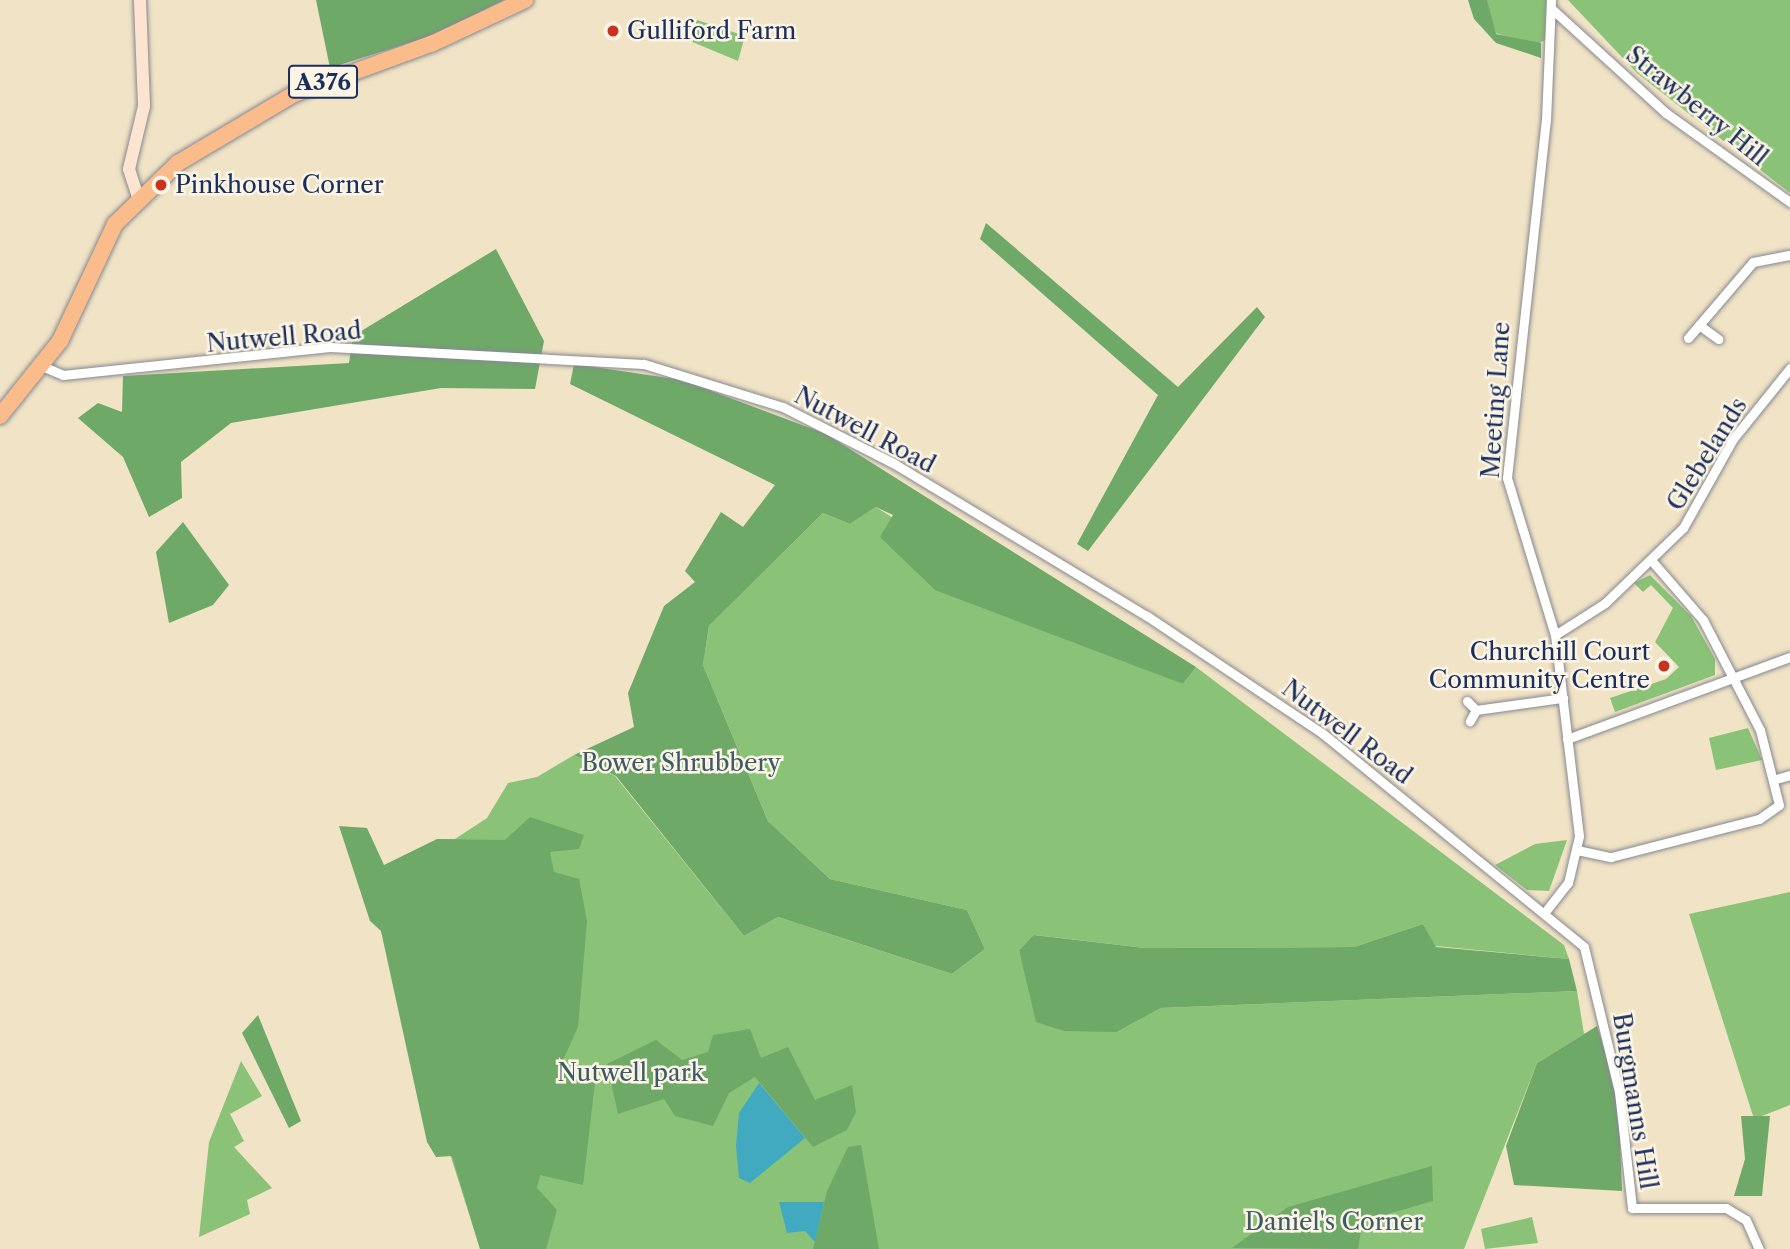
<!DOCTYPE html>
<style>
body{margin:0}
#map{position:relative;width:1790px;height:1249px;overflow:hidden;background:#f1e3c5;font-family:"Libre Caslon Text",serif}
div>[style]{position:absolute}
.green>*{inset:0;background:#8ac377}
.forest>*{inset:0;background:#6fa968}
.water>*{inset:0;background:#41aac1}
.roads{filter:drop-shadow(0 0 2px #868992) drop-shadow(0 0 2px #868992)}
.street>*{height:9px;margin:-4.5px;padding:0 4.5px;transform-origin:4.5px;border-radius:4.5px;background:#fff}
.secondary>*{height:12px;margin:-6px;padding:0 6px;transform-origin:6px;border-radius:6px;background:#fde4d1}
.highway>*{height:16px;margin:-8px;padding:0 8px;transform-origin:8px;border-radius:8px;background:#fabc8b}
.dots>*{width:19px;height:19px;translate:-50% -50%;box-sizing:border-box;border:4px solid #fcf5e5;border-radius:50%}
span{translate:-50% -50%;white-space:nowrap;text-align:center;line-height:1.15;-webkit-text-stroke:5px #fcf5e5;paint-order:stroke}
.shield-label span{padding:2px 5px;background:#fcf5e5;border:2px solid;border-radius:5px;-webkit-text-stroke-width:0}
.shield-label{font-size:23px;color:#1b2f5e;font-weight:700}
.poi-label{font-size:24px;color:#1b2f5e}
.left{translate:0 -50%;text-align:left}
.right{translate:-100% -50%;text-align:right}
.street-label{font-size:24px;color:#1b2f5e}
.park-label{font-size:24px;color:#3c5b66}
</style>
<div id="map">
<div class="green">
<div style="clip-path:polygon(1487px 0,1546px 0,1545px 40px,1536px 45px,1492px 32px)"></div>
<div style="clip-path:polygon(1568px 0,1790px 0,1790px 193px,1637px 73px)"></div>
<div style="clip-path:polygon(697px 20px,745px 36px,738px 61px,690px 41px)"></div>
<div style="clip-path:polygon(876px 507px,1084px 641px,1183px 684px,1196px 667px,1564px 945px,1569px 959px,1435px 946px,1423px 924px,1354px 947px,1145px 948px,1035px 935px,1019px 950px,1025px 970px,1117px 1032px,1161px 1008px,1577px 991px,1584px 1034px,1537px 1063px,1464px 1249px,480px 1249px,444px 1135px,437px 839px,455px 839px,487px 818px,508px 783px,537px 777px,574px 755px,615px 776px,744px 936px,778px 917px,952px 974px,985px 949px,967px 910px,830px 879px,768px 821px,703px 665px,709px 626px,823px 513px,850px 524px)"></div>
<div style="clip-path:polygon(1650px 575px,1691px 616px,1715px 659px,1715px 675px,1615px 712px,1610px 698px,1666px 679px,1679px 667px,1655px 642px,1673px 608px,1651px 585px,1643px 592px,1634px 583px)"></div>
<div style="clip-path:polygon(1748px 728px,1762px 760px,1716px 770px,1709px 738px)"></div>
<div style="clip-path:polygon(1567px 840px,1549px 891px,1527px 890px,1495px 865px,1535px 844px)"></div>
<div style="clip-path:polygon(1790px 892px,1790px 1105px,1754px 1119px,1689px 914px)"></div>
<div style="clip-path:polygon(241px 1061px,262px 1096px,230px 1114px,244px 1141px,234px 1147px,272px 1188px,247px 1200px,250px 1214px,199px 1237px,209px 1142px)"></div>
<div style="clip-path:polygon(1532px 1217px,1538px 1243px,1485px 1249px,1481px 1229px)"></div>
</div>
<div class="forest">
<div style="clip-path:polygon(316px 0,504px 0,431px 36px,330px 68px)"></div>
<div style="clip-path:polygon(1468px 0,1487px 0,1496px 34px,1541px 43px,1541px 58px,1496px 43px,1474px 19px)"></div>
<div style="clip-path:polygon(986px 223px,1178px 387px,1257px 307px,1265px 317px,1088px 551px,1077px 544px,1158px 395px,980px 239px)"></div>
<div style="clip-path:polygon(496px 249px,544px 341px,535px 389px,441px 388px,231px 423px,181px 462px,182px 498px,149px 517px,123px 457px,78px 418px,98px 403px,122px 412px,123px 376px,349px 363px,353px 336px)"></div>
<div style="clip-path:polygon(574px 364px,682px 380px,826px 434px,1196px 667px,1183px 684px,935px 590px,880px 537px,893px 515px,876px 507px,850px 524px,823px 513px,709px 626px,703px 665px,768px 821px,830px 879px,967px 910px,985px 949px,952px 974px,778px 917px,744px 936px,616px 776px,574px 755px,634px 727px,628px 693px,664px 606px,695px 582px,685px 571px,721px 512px,743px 527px,775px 485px,570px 384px)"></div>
<div style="clip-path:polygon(183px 522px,229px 585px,213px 605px,169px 623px,156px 552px)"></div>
<div style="clip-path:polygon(530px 817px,584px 835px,579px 849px,550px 852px,554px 872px,579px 879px,587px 921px,578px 1027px,559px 1069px,595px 1083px,583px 1185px,540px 1175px,537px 1188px,557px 1210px,546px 1249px,480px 1249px,452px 1156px,436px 1157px,427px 1142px,381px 931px,370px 921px,339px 826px,367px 828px,384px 865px,437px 839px,505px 840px)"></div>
<div style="clip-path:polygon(1423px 924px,1436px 947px,1569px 959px,1577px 991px,1161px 1008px,1117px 1032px,1064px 1031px,1036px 1022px,1019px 950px,1034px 935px,1145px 948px,1354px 947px)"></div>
<div style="clip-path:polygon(258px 1015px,301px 1121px,289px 1128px,242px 1033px)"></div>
<div style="clip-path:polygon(1597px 1026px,1618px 1090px,1622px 1191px,1514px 1185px,1506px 1146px,1537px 1063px)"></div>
<div style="clip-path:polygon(750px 1029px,761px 1058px,788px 1047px,815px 1100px,852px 1085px,856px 1112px,847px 1130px,813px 1147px,755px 1077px,729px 1093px,713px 1126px,675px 1116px,664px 1099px,618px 1114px,607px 1064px,656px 1040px,682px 1060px,708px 1052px,713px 1035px)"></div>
<div style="clip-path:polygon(1741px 1116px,1770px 1116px,1762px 1196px,1734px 1196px,1745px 1159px)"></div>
<div style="clip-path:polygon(861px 1145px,879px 1249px,813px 1249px,827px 1191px,848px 1147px)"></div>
<div style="clip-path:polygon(1432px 1166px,1433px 1201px,1363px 1221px,1358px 1249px,1232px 1248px,1288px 1207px)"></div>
</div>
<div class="water">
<div style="clip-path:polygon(759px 1083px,805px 1138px,750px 1183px,739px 1178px,736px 1146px,739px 1113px)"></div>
<div style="clip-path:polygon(779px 1202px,824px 1202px,815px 1242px,805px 1231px,787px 1233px)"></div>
</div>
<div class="roads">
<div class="street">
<div style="left:1552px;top:9px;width:154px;rotate:42.4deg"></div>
<div style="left:1666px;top:113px;width:153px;rotate:35.7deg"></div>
<div style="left:1699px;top:325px;width:24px;rotate:36deg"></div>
<div style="left:1688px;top:338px;width:100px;rotate:-49.5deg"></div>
<div style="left:1753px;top:262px;width:38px;rotate:-11deg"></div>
<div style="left:42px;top:366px;width:23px;rotate:23deg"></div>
<div style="left:63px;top:375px;width:268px;rotate:-6deg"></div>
<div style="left:330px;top:347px;width:314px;rotate:3.1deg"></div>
<div style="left:644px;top:364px;width:145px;rotate:17.2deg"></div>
<div style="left:783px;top:407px;width:123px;rotate:27deg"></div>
<div style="left:893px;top:463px;width:297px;rotate:31.1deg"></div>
<div style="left:1147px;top:616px;width:211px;rotate:33.8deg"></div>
<div style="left:1322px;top:733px;width:338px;rotate:39.2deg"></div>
<div style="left:1584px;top:947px;width:149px;rotate:76.4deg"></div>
<div style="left:1619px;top:1092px;width:117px;rotate:83.6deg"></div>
<div style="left:1632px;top:1208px;width:94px"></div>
<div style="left:1726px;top:1208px;width:23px;rotate:31deg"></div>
<div style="left:1746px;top:1220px;width:32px;rotate:66deg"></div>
<div style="left:1555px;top:635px;width:59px;rotate:-32.6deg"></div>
<div style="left:1605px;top:603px;width:108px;rotate:-43.9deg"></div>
<div style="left:1683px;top:528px;width:102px;rotate:-60.7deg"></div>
<div style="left:1733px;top:439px;width:91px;rotate:-51.2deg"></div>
<div style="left:1467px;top:701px;width:13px;rotate:45deg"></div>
<div style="left:1476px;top:710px;width:13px;rotate:119deg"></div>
<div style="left:1476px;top:710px;width:88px;rotate:-7.9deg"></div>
<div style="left:1567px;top:739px;width:238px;rotate:-20.2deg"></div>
<div style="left:1776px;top:779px;width:15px;rotate:-16deg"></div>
<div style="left:1577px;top:850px;width:35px;rotate:12deg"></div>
<div style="left:1611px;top:857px;width:153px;rotate:-14.4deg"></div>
<div style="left:1759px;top:819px;width:24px;rotate:-35deg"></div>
<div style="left:1779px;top:805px;width:77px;rotate:-104.2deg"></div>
<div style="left:1760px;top:730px;width:124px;rotate:-117.4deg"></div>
<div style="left:1703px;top:620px;width:79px;rotate:-130.9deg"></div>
<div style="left:1545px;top:912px;width:37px;rotate:-52deg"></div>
<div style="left:1568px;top:883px;width:48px;rotate:-76.8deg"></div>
<div style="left:1579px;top:836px;width:202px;rotate:-96.8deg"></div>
<div style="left:1555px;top:635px;width:164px;rotate:-107deg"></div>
<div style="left:1507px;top:478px;width:360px;rotate:-83.8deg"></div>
<div style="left:1546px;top:120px;width:120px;rotate:-87.6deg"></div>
</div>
<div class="secondary">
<div style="left:138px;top:197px;width:29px;rotate:-108deg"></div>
<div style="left:129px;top:169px;width:65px;rotate:-76.6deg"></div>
<div style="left:144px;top:106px;width:106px;rotate:-92.2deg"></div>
</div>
<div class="highway">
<div style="left:0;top:416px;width:96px;rotate:-51.3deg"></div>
<div style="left:60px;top:341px;width:129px;rotate:-64.8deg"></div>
<div style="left:115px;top:224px;width:88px;rotate:-44.1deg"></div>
<div style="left:178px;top:163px;width:135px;rotate:-30.7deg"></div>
<div style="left:294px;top:94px;width:146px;rotate:-20.1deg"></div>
<div style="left:431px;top:44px;width:104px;rotate:-25.1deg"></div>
</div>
</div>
<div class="dots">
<div style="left:613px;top:31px;background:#c8321e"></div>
<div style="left:161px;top:185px;background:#c8321e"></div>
<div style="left:1664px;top:666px;background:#c8321e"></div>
</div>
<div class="shield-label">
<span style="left:323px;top:82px">A376</span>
</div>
<div class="poi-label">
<span class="left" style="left:627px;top:31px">Gulliford Farm</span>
<span class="left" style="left:175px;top:185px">Pinkhouse Corner</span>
<span class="right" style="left:1650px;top:666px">Churchill Court<br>Community Centre</span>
</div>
<div class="street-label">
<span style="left:1697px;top:106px;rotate:39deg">Strawberry Hill</span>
<span style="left:284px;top:337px;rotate:-5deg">Nutwell Road</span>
<span style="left:1496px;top:400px;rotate:-86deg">Meeting Lane</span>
<span style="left:865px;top:430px;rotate:28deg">Nutwell Road</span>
<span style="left:1707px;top:454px;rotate:-58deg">Glebelands</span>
<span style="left:1347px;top:732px;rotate:37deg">Nutwell Road</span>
<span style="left:1635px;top:1101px;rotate:81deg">Burgmanns Hill</span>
</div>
<div class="park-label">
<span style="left:681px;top:763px">Bower Shrubbery</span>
<span style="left:631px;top:1073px">Nutwell park</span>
<span style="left:1334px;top:1222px">Daniel's Corner</span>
</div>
</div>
